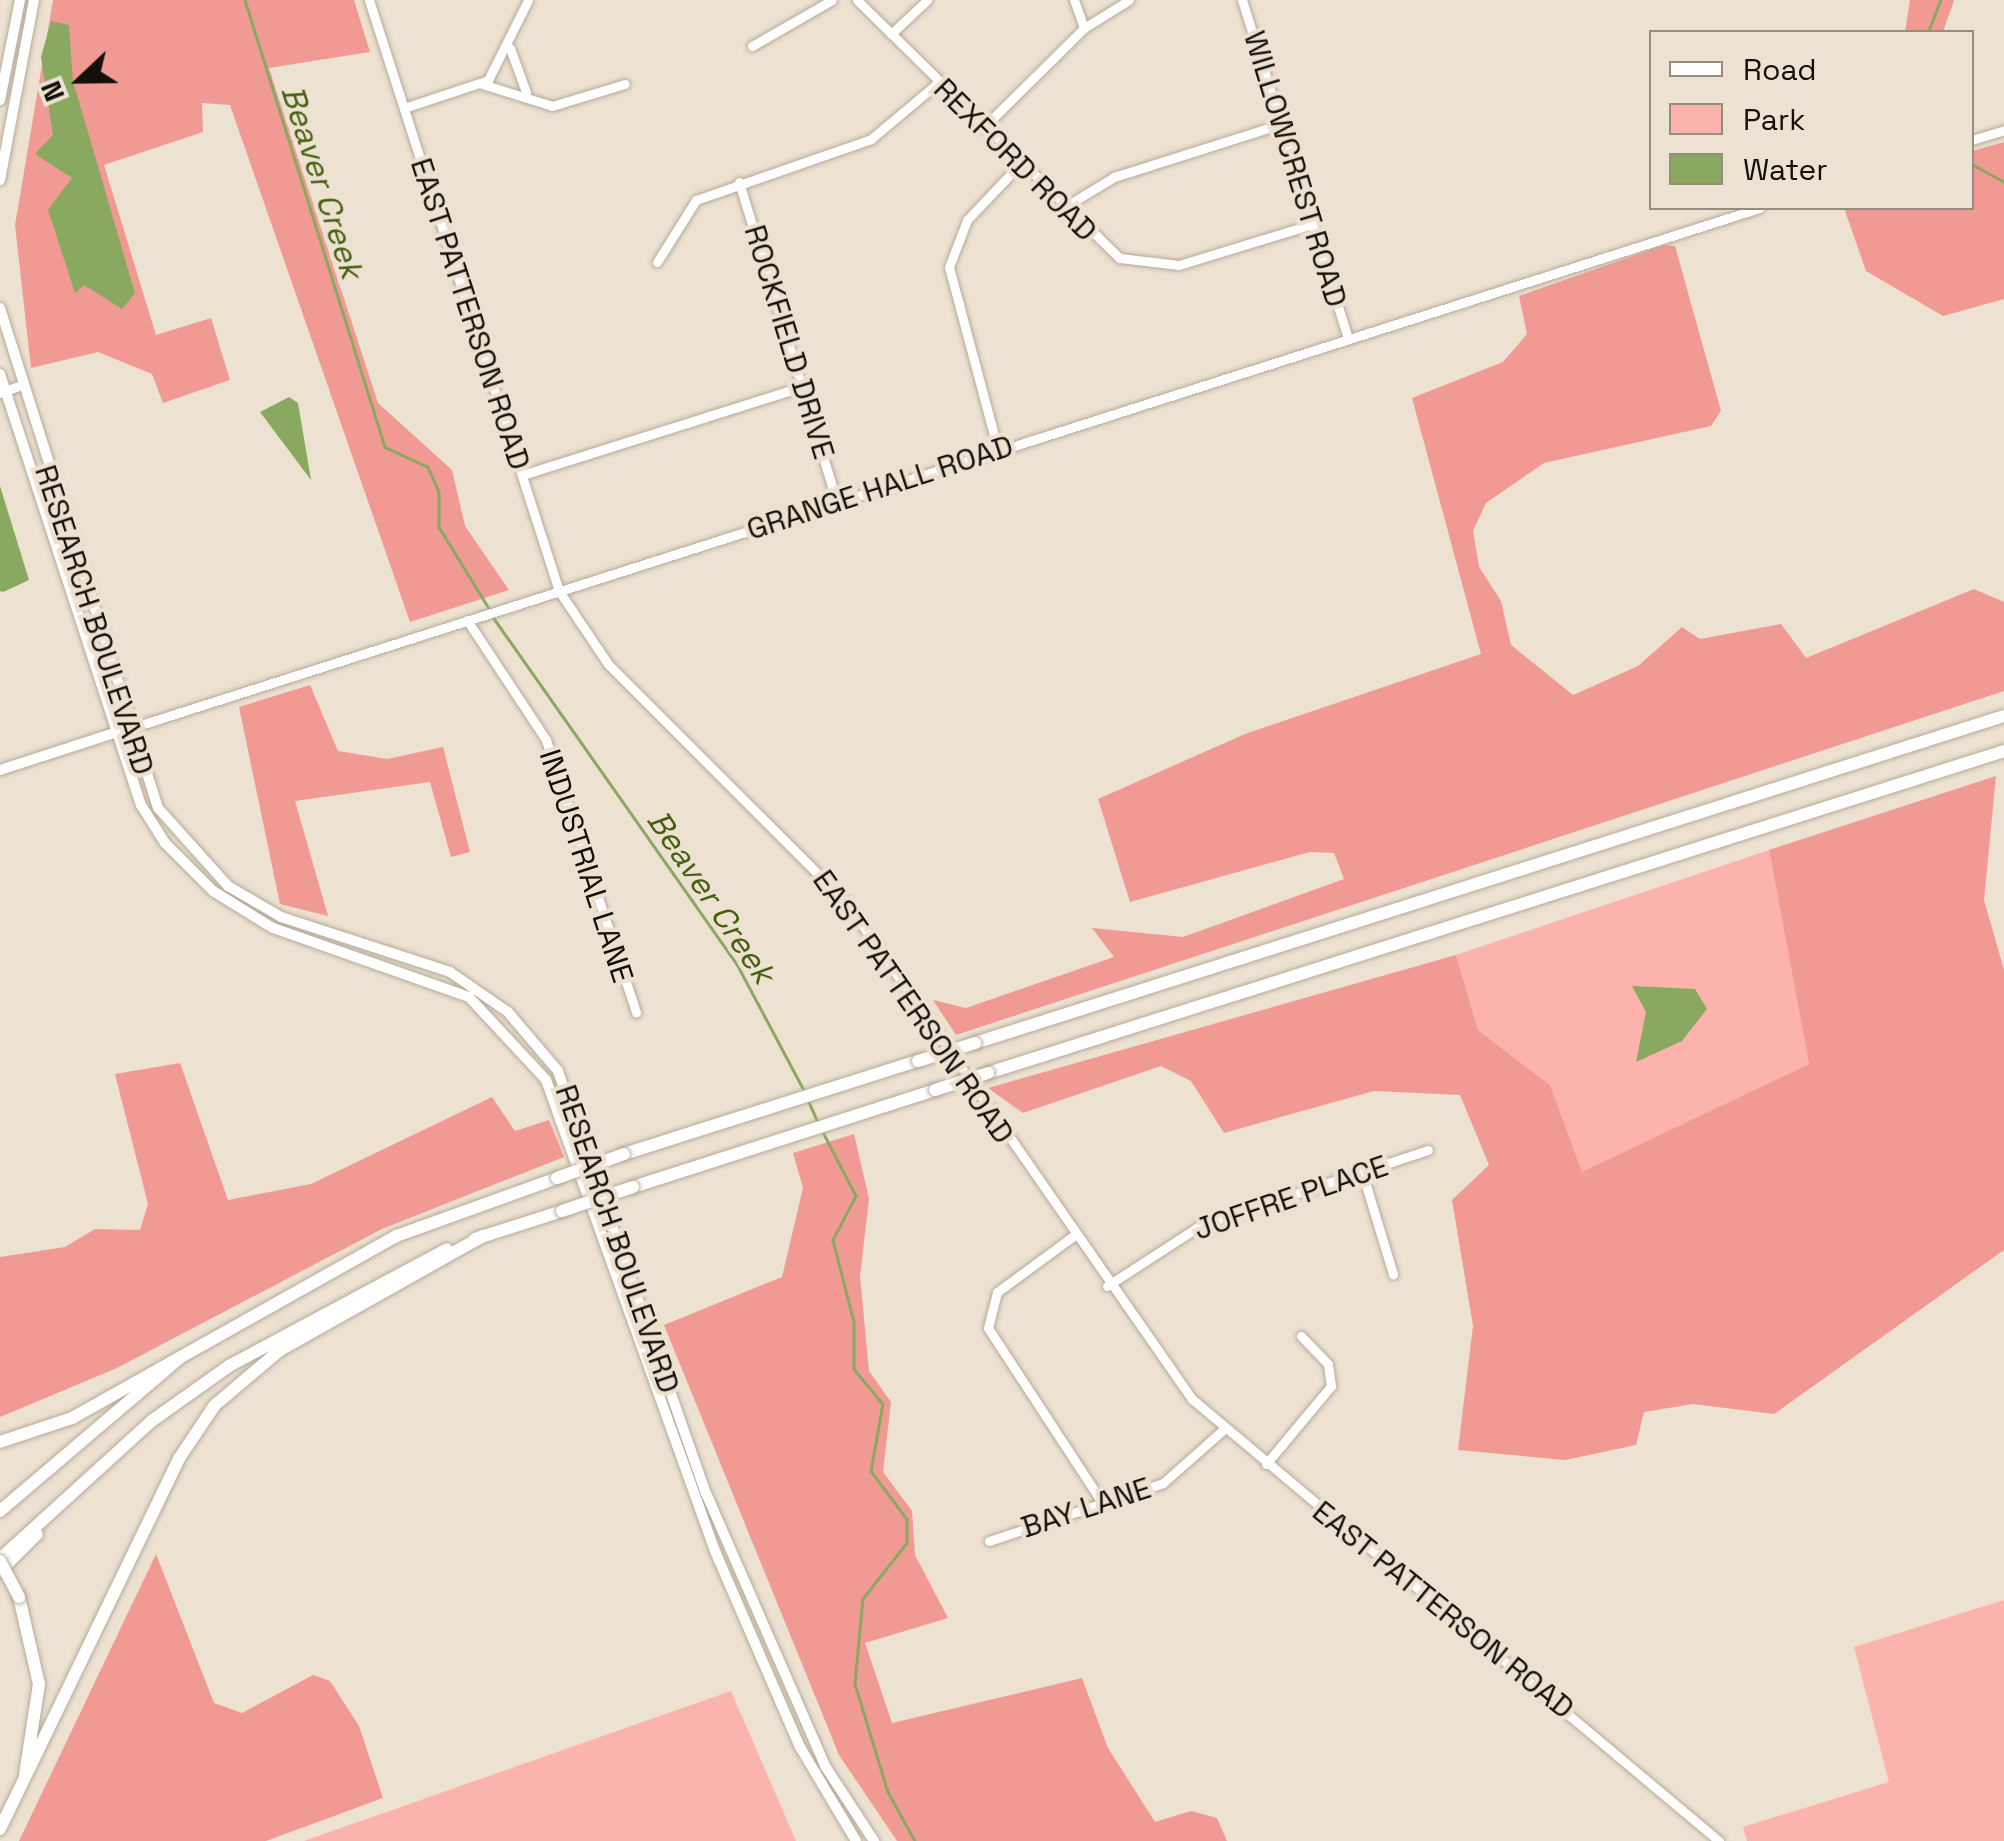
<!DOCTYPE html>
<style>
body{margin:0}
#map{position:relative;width:2004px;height:1841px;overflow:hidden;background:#ede1d1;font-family:"Space Grotesk",sans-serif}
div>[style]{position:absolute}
.green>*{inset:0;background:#fdb3ad}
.forest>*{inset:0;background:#f19a94}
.water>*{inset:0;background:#8aa960}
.stream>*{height:2.5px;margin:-1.25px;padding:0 1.25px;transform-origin:1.25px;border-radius:1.25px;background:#8aa960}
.roads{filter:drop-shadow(0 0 2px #b6aa9a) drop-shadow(0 0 2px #b6aa9a)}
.minor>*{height:9px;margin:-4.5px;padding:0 4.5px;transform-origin:4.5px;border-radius:4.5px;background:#fff}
.major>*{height:10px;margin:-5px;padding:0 5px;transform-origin:5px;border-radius:5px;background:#fff}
.highway>*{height:12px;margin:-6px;padding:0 6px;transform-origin:6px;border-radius:6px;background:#fff}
.bridges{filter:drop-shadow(0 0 2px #b6aa9a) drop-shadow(0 0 2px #b6aa9a)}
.highway-bridge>*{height:12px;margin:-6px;padding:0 6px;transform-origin:6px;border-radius:6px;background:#fff}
span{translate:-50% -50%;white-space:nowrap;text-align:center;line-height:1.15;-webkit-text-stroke:9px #ede1d1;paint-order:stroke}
.street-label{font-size:30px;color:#130f09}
.water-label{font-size:32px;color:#446011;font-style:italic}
.legend{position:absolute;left:1649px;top:30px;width:325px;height:180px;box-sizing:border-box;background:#ede1d1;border:2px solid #968d81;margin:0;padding:12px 18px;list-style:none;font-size:30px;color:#130f09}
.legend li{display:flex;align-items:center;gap:20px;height:50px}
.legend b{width:50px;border:2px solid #968d81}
.north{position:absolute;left:30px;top:30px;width:100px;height:100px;-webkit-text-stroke:8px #ede1d1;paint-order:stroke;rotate:248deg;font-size:28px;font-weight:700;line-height:40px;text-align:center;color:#130f09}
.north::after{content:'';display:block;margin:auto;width:35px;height:45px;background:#130f09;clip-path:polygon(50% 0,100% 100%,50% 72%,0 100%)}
</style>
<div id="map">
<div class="green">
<div style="clip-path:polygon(1769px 850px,1809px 1064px,1581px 1173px,1550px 1085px,1478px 1030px,1456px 955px)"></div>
<div style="clip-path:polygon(2004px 1600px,2004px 1841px,1747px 1841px,1743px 1827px,1889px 1782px,1854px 1647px)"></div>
<div style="clip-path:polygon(731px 1691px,796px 1841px,304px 1841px)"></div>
</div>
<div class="forest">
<div style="clip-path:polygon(53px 0,354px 0,370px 52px,269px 68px,378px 403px,452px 470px,465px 526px,509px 590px,410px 622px,230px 105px,202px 103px,203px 132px,104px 165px,156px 335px,211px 318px,230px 380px,163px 403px,152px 374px,98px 352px,31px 368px,15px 225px)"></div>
<div style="clip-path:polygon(1910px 0,1954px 0,1943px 32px,1905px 32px)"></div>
<div style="clip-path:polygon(2004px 142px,2004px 299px,1943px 316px,1866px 271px,1844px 208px,1972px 208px,1972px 151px)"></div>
<div style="clip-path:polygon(1664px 245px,1675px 246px,1721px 411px,1711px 426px,1544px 463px,1486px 503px,1473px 531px,1479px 567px,1501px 601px,1511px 645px,1573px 695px,1638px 666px,1682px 627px,1700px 639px,1781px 624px,1806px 658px,1974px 589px,2004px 602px,2004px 691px,956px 1035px,933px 1000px,966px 1008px,1114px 957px,1092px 928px,1183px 937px,1344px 879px,1334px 853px,1310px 852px,1130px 902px,1098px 799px,1245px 734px,1481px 654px,1412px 398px,1503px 362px,1527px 334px,1519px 296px)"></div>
<div style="clip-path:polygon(310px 685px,338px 751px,387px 759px,443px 747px,470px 852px,451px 857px,430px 782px,295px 801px,328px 916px,280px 904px,239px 707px)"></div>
<div style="clip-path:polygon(1996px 776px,1984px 900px,2004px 970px,2004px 1250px,1774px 1414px,1693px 1404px,1644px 1412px,1636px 1445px,1565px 1460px,1458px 1450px,1473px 1326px,1452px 1200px,1489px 1165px,1460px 1095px,1374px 1091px,1224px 1133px,1191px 1081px,1161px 1066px,1023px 1113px,988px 1088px,1456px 955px,1478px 1030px,1550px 1085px,1582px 1172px,1809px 1064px,1769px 850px)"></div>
<div style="clip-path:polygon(180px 1063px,228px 1200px,311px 1184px,492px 1097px,515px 1131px,549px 1120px,564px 1157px,382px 1229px,117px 1368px,0 1417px,0 1257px,65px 1247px,95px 1229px,140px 1230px,148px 1204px,115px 1074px)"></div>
<div style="clip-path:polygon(854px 1134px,869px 1199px,860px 1276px,869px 1371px,891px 1402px,883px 1472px,912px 1511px,915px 1555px,948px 1618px,865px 1643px,892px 1723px,1082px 1678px,1108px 1748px,1155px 1822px,1191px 1811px,1217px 1818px,1227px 1841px,897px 1841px,839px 1755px,664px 1325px,782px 1277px,803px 1188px,793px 1153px)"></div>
<div style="clip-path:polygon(156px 1554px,214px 1703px,242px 1713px,313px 1675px,330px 1681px,359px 1726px,383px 1798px,266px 1841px,19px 1841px)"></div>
</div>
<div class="water">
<div style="clip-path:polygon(51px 21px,69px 25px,73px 81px,135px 293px,122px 309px,84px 285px,75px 293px,48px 210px,72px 178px,35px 154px,53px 135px,41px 57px)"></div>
<div style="clip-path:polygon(289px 397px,298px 403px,311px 480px,260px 412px)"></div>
<div style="clip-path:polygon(0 486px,29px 580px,3px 592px,0 591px)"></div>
<div style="clip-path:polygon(1632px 986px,1695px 989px,1707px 1009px,1682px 1041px,1636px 1062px,1646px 1012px)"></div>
</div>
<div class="stream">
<div style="left:245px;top:0;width:468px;rotate:72.6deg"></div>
<div style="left:385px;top:447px;width:47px;rotate:24.9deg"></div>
<div style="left:428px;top:467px;width:27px;rotate:66deg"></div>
<div style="left:439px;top:492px;width:35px;rotate:90deg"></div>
<div style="left:439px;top:527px;width:97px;rotate:58.4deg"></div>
<div style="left:1928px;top:32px;width:34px;rotate:-69deg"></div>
<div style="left:1972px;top:164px;width:37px;rotate:29deg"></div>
<div style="left:493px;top:617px;width:426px;rotate:54.9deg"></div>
<div style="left:738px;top:966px;width:140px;rotate:62deg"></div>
<div style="left:809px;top:1102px;width:22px;rotate:66deg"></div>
<div style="left:824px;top:1134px;width:70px;rotate:62.7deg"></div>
<div style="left:856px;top:1196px;width:50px;rotate:117.6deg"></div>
<div style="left:833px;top:1240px;width:85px;rotate:75.6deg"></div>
<div style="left:854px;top:1322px;width:47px;rotate:90deg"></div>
<div style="left:854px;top:1369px;width:45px;rotate:50.4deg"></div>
<div style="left:883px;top:1404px;width:68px;rotate:100.2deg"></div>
<div style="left:871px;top:1471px;width:60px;rotate:53.1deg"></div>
<div style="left:907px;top:1519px;width:24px;rotate:90deg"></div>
<div style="left:907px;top:1543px;width:71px;rotate:128.2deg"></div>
<div style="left:863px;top:1599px;width:85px;rotate:95.4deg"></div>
<div style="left:855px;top:1684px;width:113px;rotate:73deg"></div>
<div style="left:888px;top:1792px;width:56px;rotate:61.1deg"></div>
</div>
<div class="roads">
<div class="minor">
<div style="left:369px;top:0;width:621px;rotate:72.18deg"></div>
<div style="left:559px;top:591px;width:88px;rotate:56.1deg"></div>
<div style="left:608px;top:664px;width:337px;rotate:45deg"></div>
<div style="left:846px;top:902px;width:606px;rotate:55.16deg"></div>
<div style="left:1192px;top:1399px;width:688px;rotate:39.99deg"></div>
<div style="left:857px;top:0;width:368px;rotate:44.5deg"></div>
<div style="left:1120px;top:258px;width:59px;rotate:6.8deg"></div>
<div style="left:1179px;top:265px;width:140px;rotate:-17deg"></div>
<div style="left:1074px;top:0;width:30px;rotate:70deg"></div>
<div style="left:1242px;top:0;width:354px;rotate:72.6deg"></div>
<div style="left:891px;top:34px;width:50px;rotate:-43.4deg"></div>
<div style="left:752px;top:46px;width:92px;rotate:-29.9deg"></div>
<div style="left:510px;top:48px;width:47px;rotate:70deg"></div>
<div style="left:482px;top:84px;width:73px;rotate:17.4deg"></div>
<div style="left:552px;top:106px;width:76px;rotate:-16.8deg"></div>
<div style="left:404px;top:108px;width:89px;rotate:-18.4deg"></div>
<div style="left:488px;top:80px;width:89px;rotate:-63.4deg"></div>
<div style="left:983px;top:128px;width:142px;rotate:-44.7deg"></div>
<div style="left:1084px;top:28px;width:53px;rotate:-31.9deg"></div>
<div style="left:1972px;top:140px;width:34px;rotate:-17deg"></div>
<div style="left:739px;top:182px;width:335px;rotate:73deg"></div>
<div style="left:1063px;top:208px;width:60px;rotate:-31.3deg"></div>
<div style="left:1114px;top:177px;width:175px;rotate:-17.6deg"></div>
<div style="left:657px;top:262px;width:73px;rotate:-57.8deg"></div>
<div style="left:696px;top:200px;width:185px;rotate:-19.2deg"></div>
<div style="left:871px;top:139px;width:89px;rotate:-40deg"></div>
<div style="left:0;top:393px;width:19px;rotate:-21deg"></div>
<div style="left:998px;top:450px;width:189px;rotate:-105deg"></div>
<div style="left:949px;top:267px;width:50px;rotate:-69deg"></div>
<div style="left:967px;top:220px;width:77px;rotate:-46.6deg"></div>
<div style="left:522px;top:475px;width:296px;rotate:-17.5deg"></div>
<div style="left:467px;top:620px;width:144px;rotate:56.6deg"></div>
<div style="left:546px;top:740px;width:287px;rotate:71.7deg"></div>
<div style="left:128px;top:729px;width:1713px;rotate:-17.71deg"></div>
<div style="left:1362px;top:1172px;width:107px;rotate:73.1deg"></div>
<div style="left:1072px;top:1237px;width:93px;rotate:143.7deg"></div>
<div style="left:997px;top:1292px;width:37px;rotate:104deg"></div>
<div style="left:988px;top:1328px;width:210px;rotate:56.8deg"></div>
<div style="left:1107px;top:1286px;width:112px;rotate:-33deg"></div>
<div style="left:1201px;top:1225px;width:239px;rotate:-18.3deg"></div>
<div style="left:1266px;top:1464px;width:102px;rotate:-50.2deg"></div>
<div style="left:1331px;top:1386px;width:22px;rotate:-98deg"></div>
<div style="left:1328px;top:1364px;width:39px;rotate:-134deg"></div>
<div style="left:989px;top:1541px;width:183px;rotate:-18.4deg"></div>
<div style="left:1163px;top:1483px;width:81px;rotate:-41.5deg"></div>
</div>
<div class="major">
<div style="left:0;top:100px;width:102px;rotate:-78.7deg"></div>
<div style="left:0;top:180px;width:183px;rotate:-79.3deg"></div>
<div style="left:0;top:308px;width:524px;rotate:72.46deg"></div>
<div style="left:158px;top:808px;width:105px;rotate:48.1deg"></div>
<div style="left:228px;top:886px;width:61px;rotate:30.3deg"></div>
<div style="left:281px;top:917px;width:178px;rotate:18deg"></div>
<div style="left:450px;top:972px;width:70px;rotate:34.6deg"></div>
<div style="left:508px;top:1012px;width:77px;rotate:49.7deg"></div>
<div style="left:558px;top:1071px;width:447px;rotate:70.7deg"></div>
<div style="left:706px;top:1493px;width:298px;rotate:66.4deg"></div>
<div style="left:825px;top:1766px;width:90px;rotate:56.8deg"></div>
<div style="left:0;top:374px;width:453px;rotate:71.9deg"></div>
<div style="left:141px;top:805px;width:45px;rotate:57.7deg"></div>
<div style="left:165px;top:843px;width:68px;rotate:45deg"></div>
<div style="left:213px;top:891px;width:70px;rotate:31.7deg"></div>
<div style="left:273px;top:928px;width:208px;rotate:19.4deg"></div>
<div style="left:469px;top:997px;width:113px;rotate:47.1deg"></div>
<div style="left:546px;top:1080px;width:500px;rotate:70.26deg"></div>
<div style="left:715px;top:1551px;width:214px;rotate:66.6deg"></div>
<div style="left:800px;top:1747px;width:109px;rotate:59.2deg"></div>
<div style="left:0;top:770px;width:129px;rotate:-18deg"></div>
</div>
<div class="highway">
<div style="left:975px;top:1043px;width:1080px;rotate:-17.63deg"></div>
<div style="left:988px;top:1073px;width:1066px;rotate:-17.58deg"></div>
<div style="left:624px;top:1154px;width:308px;rotate:-17.6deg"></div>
<div style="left:633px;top:1187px;width:317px;rotate:-17.8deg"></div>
<div style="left:475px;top:1239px;width:91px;rotate:-17.8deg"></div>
<div style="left:0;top:1442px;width:76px;rotate:-18.4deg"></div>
<div style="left:72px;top:1418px;width:372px;rotate:-29.3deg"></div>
<div style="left:396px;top:1236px;width:171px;rotate:-19.8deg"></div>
<div style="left:0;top:1511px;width:236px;rotate:-40.4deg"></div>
<div style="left:0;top:1559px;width:207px;rotate:-42.3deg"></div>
<div style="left:153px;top:1420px;width:93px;rotate:-35.4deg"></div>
<div style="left:229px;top:1366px;width:247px;rotate:-28.2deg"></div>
<div style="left:0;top:1571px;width:52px;rotate:-45deg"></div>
<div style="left:19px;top:1597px;width:89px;rotate:77.1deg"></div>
<div style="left:39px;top:1684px;width:91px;rotate:98.8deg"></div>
<div style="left:0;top:1829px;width:413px;rotate:-64.2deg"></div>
<div style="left:180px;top:1457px;width:63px;rotate:-56.1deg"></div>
<div style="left:215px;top:1405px;width:85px;rotate:-40.2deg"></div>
<div style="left:280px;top:1350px;width:233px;rotate:-29.3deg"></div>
</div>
</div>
<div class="bridges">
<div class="highway-bridge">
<div style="left:918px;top:1061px;width:60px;rotate:-17.5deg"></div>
<div style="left:935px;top:1090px;width:56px;rotate:-17.8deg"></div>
<div style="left:557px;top:1178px;width:71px;rotate:-19.7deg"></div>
<div style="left:562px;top:1211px;width:75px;rotate:-18.7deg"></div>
<div style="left:0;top:1561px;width:41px;rotate:62.2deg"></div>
</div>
</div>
<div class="street-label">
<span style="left:1015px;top:160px;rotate:45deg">REXFORD ROAD</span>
<span style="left:1295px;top:169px;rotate:73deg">WILLOWCREST ROAD</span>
<span style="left:470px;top:314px;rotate:72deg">EAST PATTERSON ROAD</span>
<span style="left:789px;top:342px;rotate:73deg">ROCKFIELD DRIVE</span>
<span style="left:880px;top:488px;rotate:-18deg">GRANGE HALL ROAD</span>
<span style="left:94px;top:620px;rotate:72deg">RESEARCH BOULEVARD</span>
<span style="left:586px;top:866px;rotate:72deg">INDUSTRIAL LANE</span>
<span style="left:913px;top:1007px;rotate:55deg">EAST PATTERSON ROAD</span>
<span style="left:1291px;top:1198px;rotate:-19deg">JOFFRE PLACE</span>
<span style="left:617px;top:1239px;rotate:71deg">RESEARCH BOULEVARD</span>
<span style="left:1086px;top:1508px;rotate:-18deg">BAY LANE</span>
<span style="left:1443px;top:1610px;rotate:39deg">EAST PATTERSON ROAD</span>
</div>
<div class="water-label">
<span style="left:322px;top:182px;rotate:72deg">Beaver Creek</span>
<span style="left:711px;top:897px;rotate:56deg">Beaver Creek</span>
</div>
<ul class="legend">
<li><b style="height:12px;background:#fff"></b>Road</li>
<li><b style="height:28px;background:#fdb3ad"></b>Park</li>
<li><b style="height:28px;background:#8aa960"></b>Water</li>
</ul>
<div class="north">N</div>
</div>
